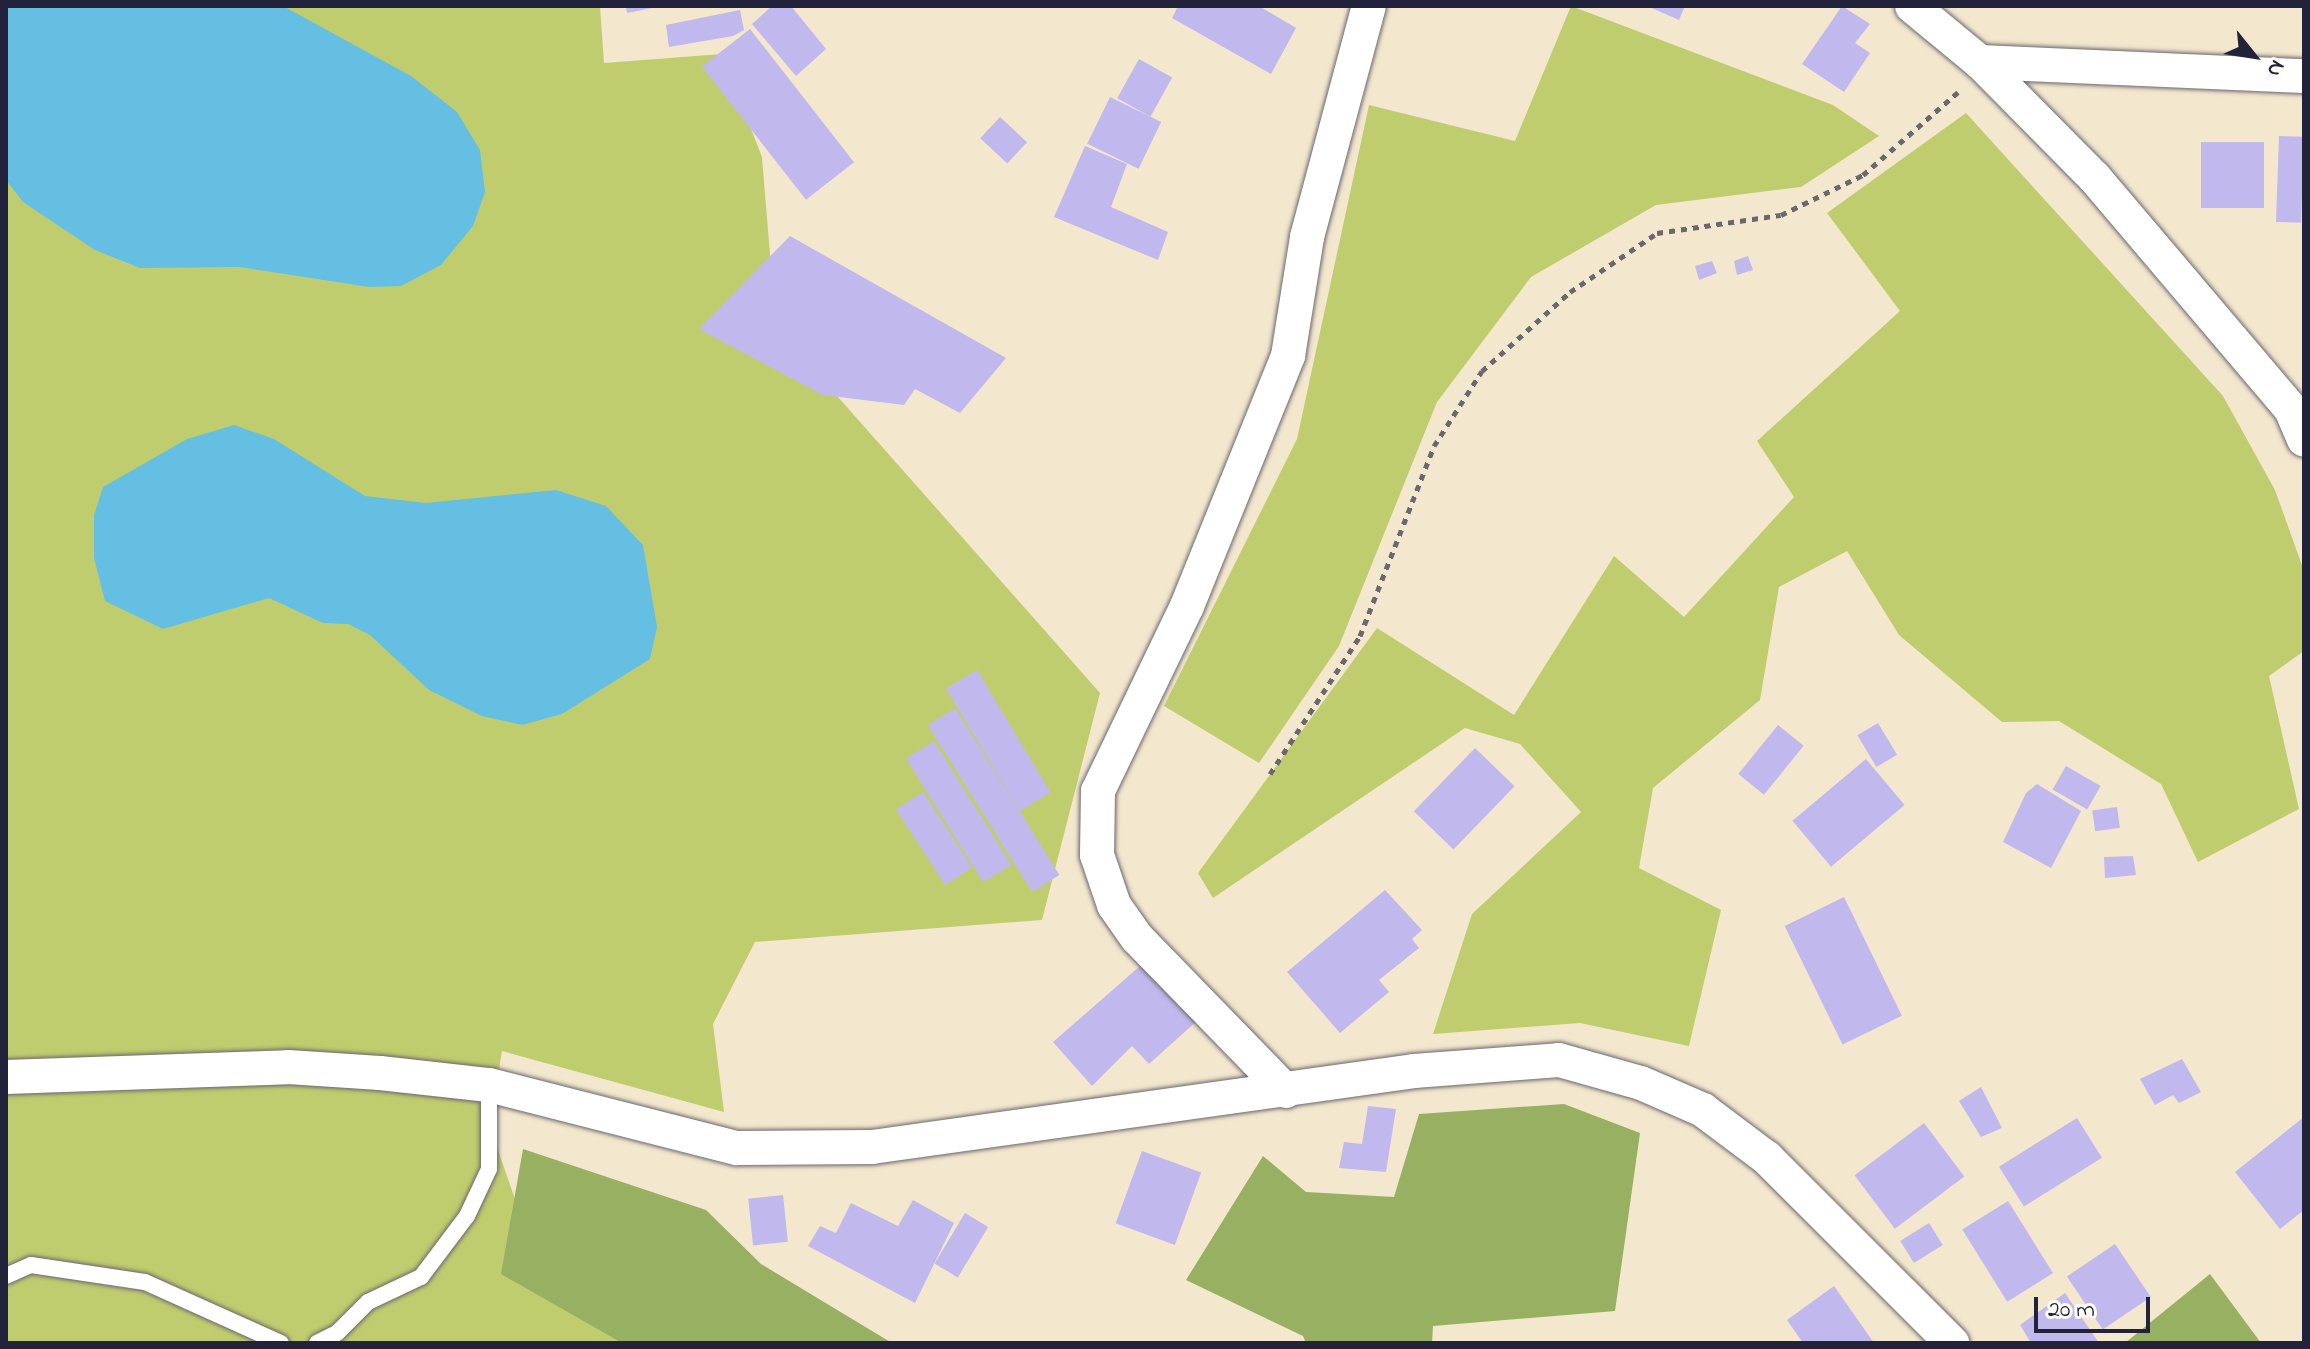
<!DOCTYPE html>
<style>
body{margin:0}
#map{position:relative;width:2310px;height:1349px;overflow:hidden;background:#f3e7ce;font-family:"Indie Flower",sans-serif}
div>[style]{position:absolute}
.green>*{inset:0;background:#c0cd6f}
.forest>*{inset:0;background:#98b062}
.water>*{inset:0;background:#65bfe3}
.building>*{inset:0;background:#c1b9ee;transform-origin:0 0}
.path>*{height:5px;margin-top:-2.5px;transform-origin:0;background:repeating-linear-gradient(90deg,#6b676e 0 6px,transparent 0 12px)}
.roads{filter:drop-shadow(0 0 2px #6b676e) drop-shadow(0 0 2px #6b676e)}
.lane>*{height:16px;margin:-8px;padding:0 8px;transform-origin:8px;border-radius:8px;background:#fff}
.street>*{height:34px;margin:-17px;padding:0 17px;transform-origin:17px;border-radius:17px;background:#fff}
span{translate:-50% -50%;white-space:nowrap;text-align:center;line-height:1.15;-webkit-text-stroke:6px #fdfcf7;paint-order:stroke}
.frame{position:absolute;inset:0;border:8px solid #22223b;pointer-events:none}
.north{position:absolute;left:2214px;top:16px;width:80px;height:80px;-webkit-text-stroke:6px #fdfcf7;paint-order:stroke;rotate:120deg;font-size:22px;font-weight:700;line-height:32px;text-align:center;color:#22223b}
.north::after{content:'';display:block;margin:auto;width:28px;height:36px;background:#22223b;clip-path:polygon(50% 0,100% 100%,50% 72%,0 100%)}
.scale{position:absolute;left:2034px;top:1297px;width:116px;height:36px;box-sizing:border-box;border:4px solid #22223b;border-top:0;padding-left:10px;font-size:24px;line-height:28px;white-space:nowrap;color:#22223b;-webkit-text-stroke:6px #fdfcf7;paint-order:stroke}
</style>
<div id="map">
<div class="green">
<div style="clip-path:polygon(6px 6px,600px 6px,604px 63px,722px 54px,762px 157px,776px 327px,1100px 693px,1042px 920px,755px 942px,713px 1024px,724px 1112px,502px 1051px,490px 1127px,535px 1257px,792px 1343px,6px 1343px)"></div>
<div style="clip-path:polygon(1571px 6px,1833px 105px,1879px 136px,1801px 187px,1656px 205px,1531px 277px,1437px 402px,1339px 646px,1259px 763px,1164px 706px,1297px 439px,1369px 105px,1515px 141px)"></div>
<div style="clip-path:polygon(1966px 113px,2223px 396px,2275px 490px,2304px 571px,2304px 651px,2269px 676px,2299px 809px,2198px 862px,2161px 784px,2059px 721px,2002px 722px,1899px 635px,1847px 551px,1779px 587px,1760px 700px,1653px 788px,1639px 868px,1721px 910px,1689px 1046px,1580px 1023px,1433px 1034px,1472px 914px,1581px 812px,1520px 744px,1465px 728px,1213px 898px,1198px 873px,1377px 628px,1514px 715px,1614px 556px,1684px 617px,1794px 497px,1757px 441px,1900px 311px,1827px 213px)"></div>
</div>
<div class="forest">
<div style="clip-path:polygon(1564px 1104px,1640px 1133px,1615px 1311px,1433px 1326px,1432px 1343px,1306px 1343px,1303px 1336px,1186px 1280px,1263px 1156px,1306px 1192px,1394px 1197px,1419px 1114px)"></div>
<div style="clip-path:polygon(523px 1149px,706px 1210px,761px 1264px,892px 1343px,622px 1343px,501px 1274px)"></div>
<div style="clip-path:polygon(2210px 1274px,2261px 1343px,2125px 1343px)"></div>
</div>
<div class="water">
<div style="clip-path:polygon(6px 6px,283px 6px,411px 76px,457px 112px,480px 150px,485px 192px,473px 226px,441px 265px,401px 286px,369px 287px,239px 267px,140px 268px,95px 250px,23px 202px,6px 180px)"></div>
<div style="clip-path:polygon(234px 425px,274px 439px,365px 496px,426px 503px,556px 490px,606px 506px,643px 545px,657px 627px,650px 659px,562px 714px,522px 725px,482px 716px,429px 690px,370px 635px,348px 624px,323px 623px,269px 598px,163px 629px,105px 601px,94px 558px,94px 515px,103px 487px,187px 439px)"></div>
</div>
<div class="building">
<div style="clip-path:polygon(626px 6px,657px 6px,657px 7px,627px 13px)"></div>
<div style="clip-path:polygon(772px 6px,791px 6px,826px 49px,796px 76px,752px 24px)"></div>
<div style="clip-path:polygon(1178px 6px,1259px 6px,1296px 28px,1271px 74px,1172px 18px)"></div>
<div style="clip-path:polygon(1647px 6px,1685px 6px,1679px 20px)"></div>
<div style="clip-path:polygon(1842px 6px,1870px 24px,1855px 43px,1870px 53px,1844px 92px,1802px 64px)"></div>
<div style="clip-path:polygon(740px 10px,744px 30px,733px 36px,669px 47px,666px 25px)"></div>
<div style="left:750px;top:29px;width:169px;height:61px;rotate:52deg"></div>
<div style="left:1139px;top:59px;width:38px;height:45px;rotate:29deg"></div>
<div style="left:1110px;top:97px;width:57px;height:52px;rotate:26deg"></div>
<div style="left:1000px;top:117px;width:37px;height:29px;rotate:43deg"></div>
<div style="left:2279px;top:136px;width:25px;height:86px;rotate:2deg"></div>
<div style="left:2201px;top:142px;width:63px;height:66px"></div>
<div style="clip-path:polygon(1085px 146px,1127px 164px,1111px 207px,1168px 232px,1158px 260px,1054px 217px)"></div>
<div style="clip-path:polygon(790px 236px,1006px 358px,960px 413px,915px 389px,904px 405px,823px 395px,699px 329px)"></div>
<div style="clip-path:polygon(1748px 256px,1753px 270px,1737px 275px,1734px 261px)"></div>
<div style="clip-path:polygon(1712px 261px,1717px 273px,1699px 280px,1695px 266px)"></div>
<div style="left:977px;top:670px;width:143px;height:36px;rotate:59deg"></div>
<div style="left:955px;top:708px;width:197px;height:32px;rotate:58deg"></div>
<div style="left:1878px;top:723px;width:37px;height:24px;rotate:59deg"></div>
<div style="left:1778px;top:725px;width:33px;height:63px;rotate:39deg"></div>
<div style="left:934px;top:741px;width:146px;height:33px;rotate:58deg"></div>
<div style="left:1475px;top:748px;width:55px;height:88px;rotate:44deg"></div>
<div style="left:1866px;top:759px;width:60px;height:96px;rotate:50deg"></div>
<div style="left:2066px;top:766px;width:40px;height:27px;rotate:30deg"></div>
<div style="clip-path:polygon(2037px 784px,2081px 811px,2051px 868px,2003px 842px,2026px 793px)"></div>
<div style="left:923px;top:792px;width:90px;height:32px;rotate:57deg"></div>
<div style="left:2117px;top:807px;width:21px;height:25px;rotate:82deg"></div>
<div style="clip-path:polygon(2133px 856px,2136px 875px,2105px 878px,2104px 857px)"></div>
<div style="clip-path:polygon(1385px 890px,1422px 930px,1412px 939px,1419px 948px,1379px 980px,1389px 992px,1340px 1033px,1287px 972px)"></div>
<div style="left:1844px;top:897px;width:132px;height:66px;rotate:64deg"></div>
<div style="clip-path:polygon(1140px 966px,1198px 1020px,1149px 1064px,1132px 1046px,1092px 1086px,1053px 1042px)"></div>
<div style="clip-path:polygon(2182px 1059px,2201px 1092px,2179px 1103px,2173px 1095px,2155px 1105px,2140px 1079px)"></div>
<div style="clip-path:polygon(1981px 1087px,2002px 1128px,1981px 1137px,1959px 1101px)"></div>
<div style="clip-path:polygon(1368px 1106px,1396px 1109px,1386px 1172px,1339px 1168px,1344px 1142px,1362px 1144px)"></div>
<div style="clip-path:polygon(2304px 1117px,2304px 1210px,2280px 1229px,2235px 1172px)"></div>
<div style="left:2077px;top:1118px;width:47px;height:92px;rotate:58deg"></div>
<div style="left:1924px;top:1123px;width:67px;height:87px;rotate:53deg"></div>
<div style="left:1142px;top:1151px;width:63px;height:77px;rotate:20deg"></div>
<div style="left:783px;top:1195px;width:47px;height:35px;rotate:84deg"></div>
<div style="clip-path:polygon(913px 1200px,954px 1223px,915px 1303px,808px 1246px,820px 1226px,836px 1233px,851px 1203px,898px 1226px)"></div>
<div style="left:2008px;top:1201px;width:85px;height:54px;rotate:58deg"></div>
<div style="left:965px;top:1213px;width:27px;height:59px;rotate:31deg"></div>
<div style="left:1929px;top:1223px;width:26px;height:34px;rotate:58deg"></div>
<div style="left:2115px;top:1244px;width:64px;height:58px;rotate:56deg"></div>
<div style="clip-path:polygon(1834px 1286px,1874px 1343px,1803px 1343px,1787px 1320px)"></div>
<div style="clip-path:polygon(2065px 1293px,2099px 1343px,2031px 1343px,2020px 1325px)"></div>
</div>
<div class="path">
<div style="left:1270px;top:774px;width:165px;rotate:-56.9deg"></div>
<div style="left:1360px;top:636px;width:204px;rotate:-68.7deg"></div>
<div style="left:1434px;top:446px;width:89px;rotate:-57.4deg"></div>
<div style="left:1482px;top:371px;width:118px;rotate:-41.9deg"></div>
<div style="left:1570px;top:292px;width:105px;rotate:-34.1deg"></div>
<div style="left:1657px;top:233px;width:125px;rotate:-8.3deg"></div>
<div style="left:1781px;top:215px;width:91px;rotate:-26deg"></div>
<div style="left:1863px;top:175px;width:126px;rotate:-41.1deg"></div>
</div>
<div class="roads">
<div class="lane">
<div style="left:6px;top:1276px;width:27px;rotate:-24deg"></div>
<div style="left:31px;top:1265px;width:115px;rotate:8.5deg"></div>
<div style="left:145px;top:1282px;width:149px;rotate:24.2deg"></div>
<div style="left:317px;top:1343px;width:22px;rotate:-27deg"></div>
<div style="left:337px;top:1333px;width:44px;rotate:-45deg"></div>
<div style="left:368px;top:1302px;width:59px;rotate:-25.3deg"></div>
<div style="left:421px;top:1277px;width:76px;rotate:-53deg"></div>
<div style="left:467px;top:1216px;width:52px;rotate:-64.9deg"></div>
<div style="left:489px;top:1169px;width:84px;rotate:-90deg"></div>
</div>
<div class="street">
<div style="left:1912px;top:6px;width:88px;rotate:39.5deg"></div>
<div style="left:1980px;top:62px;width:324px;rotate:2.5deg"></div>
<div style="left:1980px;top:62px;width:162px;rotate:45.3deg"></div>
<div style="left:2094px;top:177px;width:304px;rotate:49.7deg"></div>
<div style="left:2291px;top:409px;width:33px;rotate:67deg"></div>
<div style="left:6px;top:1077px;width:282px;rotate:-2deg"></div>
<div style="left:288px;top:1067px;width:92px;rotate:3.7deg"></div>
<div style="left:380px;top:1073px;width:110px;rotate:6.3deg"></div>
<div style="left:489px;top:1085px;width:256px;rotate:14.3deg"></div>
<div style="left:737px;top:1148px;width:135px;rotate:-0.4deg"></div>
<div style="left:872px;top:1147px;width:547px;rotate:-7.98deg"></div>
<div style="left:1414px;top:1071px;width:145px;rotate:-4.3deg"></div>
<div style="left:1559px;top:1060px;width:85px;rotate:15.7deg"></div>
<div style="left:1641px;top:1083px;width:68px;rotate:23.5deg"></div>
<div style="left:1703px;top:1110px;width:80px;rotate:36.9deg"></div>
<div style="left:1767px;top:1158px;width:262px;rotate:45deg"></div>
<div style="left:1286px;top:1091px;width:214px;rotate:-134.2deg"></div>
<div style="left:1137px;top:938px;width:40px;rotate:-124.9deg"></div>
<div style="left:1114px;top:905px;width:53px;rotate:-108.8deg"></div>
<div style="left:1097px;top:855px;width:64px;rotate:-89.1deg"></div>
<div style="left:1098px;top:791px;width:205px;rotate:-64.3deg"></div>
<div style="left:1187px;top:606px;width:270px;rotate:-68deg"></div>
<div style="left:1288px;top:356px;width:121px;rotate:-80.9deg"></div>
<div style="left:1307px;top:237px;width:239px;rotate:-75deg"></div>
</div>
</div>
<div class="frame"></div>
<div class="north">N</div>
<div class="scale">20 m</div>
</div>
